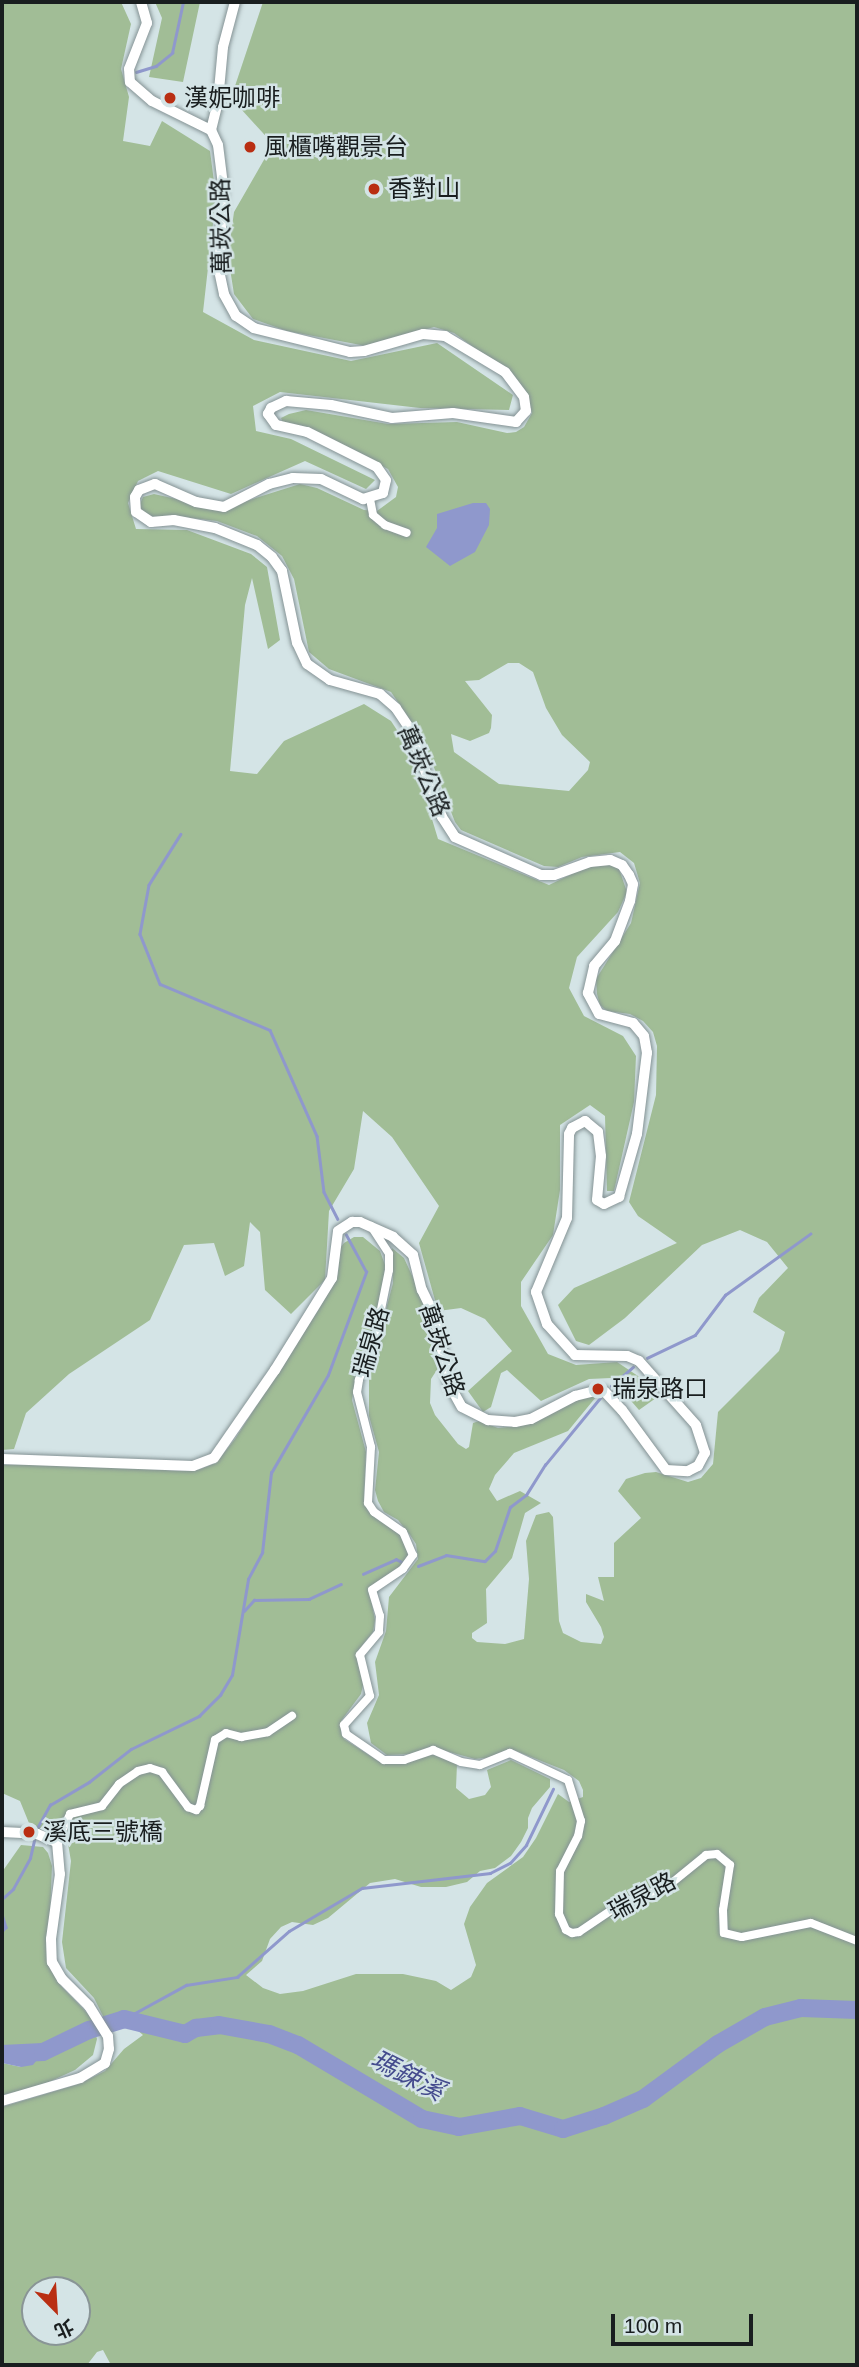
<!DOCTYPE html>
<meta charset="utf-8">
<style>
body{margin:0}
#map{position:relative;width:859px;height:2367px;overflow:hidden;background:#d4e4e6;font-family:Helvetica,"Noto Sans TC",sans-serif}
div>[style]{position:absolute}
.green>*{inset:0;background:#a1bd96}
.water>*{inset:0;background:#8f98cc}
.stream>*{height:2.5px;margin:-1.25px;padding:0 1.25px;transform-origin:1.25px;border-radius:1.25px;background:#8f98cc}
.river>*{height:18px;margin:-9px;padding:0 9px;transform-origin:9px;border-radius:9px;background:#8f98cc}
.roads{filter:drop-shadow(0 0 2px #849294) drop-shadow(0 0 2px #849294)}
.minor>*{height:8px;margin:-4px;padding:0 4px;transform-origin:4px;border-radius:4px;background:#fff}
.tertiary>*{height:10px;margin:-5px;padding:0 5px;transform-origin:5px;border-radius:5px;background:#fff}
.dots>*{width:19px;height:19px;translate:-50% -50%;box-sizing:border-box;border:4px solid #d4e4e6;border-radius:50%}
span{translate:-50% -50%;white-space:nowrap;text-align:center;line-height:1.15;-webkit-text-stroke:5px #d4e4e6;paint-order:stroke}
.poi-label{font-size:24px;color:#191e1f}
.left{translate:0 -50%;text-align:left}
.street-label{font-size:24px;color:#191e1f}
.water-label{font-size:26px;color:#444b8d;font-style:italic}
.frame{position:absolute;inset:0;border:4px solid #191e1f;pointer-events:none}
.north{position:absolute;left:21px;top:2276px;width:70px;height:70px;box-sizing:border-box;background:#d4e4e6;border:2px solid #899596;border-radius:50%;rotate:156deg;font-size:19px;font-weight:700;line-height:28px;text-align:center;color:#191e1f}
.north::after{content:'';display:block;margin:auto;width:24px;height:32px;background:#b92e12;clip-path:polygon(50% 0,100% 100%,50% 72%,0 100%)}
.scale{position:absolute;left:611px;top:2314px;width:142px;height:32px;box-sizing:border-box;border:4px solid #191e1f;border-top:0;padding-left:9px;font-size:21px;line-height:24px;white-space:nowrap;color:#191e1f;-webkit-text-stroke:5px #d4e4e6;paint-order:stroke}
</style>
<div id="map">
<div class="green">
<div style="clip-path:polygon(2px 2px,121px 2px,131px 24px,121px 69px,129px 97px,123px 141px,150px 146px,162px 121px,210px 151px,216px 197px,203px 312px,254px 340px,351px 361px,437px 343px,513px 395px,509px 410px,420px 408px,280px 392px,253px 406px,256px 431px,291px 439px,375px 480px,366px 489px,305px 461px,231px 494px,158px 471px,138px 481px,128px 503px,136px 529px,187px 530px,251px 554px,267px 567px,280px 640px,268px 649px,252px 578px,245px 605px,230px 771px,257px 774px,284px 741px,364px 704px,391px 721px,412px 753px,438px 839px,549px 885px,603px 859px,618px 866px,627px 892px,618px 912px,577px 957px,569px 988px,584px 1016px,623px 1036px,636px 1056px,634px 1102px,614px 1191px,607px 1191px,605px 1116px,590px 1105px,560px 1125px,560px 1190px,553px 1235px,521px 1282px,521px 1306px,548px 1354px,576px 1365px,617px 1362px,641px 1378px,656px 1398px,639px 1410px,611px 1378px,589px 1379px,541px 1401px,507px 1370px,501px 1373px,491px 1407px,483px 1412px,468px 1391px,512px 1351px,485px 1319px,461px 1308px,438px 1311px,419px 1243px,439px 1206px,392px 1137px,363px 1111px,354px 1169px,329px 1211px,325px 1280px,291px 1314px,265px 1290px,260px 1232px,250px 1222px,244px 1266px,225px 1276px,214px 1243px,184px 1245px,150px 1320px,69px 1374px,26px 1413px,14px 1449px,2px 1450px)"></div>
<div style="clip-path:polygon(155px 2px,200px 2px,183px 82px,149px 77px,162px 18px)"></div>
<div style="clip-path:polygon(evenodd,263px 2px,857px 2px,857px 2365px,111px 2365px,103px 2350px,97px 2352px,87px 2365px,2px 2365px,2px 2107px,79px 2084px,105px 2071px,124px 2049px,143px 2035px,136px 2029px,126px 2027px,110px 2030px,94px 1998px,66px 1968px,62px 1942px,71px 1861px,67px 1838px,56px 1831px,31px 1828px,20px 1801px,2px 1793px,2px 1465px,55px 1464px,181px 1471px,198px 1470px,216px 1463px,235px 1439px,319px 1309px,338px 1274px,340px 1248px,344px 1243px,354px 1237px,363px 1237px,380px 1251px,385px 1265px,384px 1279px,371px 1338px,355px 1381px,352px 1400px,366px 1452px,364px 1499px,368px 1511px,400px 1535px,409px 1554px,402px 1565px,369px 1589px,375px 1620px,373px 1632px,356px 1653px,363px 1685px,361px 1694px,341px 1721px,341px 1733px,344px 1739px,383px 1764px,404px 1763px,434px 1754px,457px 1764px,456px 1788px,469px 1799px,485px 1795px,491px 1787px,487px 1770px,511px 1760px,550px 1779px,550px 1787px,532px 1808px,528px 1818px,528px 1828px,521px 1842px,511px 1856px,495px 1868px,480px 1871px,467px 1882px,446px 1887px,421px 1887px,395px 1879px,370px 1883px,328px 1918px,313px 1925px,292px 1922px,281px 1927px,270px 1939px,262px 1961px,246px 1975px,263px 1988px,280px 1994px,303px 1991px,356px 1974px,403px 1974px,436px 1981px,451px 1990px,471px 1977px,476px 1965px,464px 1924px,470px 1907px,487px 1883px,523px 1857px,536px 1838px,558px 1794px,569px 1802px,583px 1797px,583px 1790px,579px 1781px,564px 1770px,511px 1749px,494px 1757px,475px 1759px,431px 1747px,411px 1754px,387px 1755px,371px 1743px,367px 1723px,379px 1695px,375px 1662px,386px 1631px,389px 1597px,418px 1559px,416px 1544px,410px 1535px,398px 1520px,384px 1512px,378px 1501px,375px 1490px,379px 1452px,369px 1416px,369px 1374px,393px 1283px,392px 1248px,404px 1258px,432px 1319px,442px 1362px,431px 1379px,430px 1403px,435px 1415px,458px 1444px,466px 1449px,469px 1447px,473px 1423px,479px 1421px,498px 1428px,516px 1426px,592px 1392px,596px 1397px,568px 1431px,514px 1453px,495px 1475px,489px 1489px,497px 1501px,520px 1491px,541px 1503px,525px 1513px,512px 1558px,486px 1589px,487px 1623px,472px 1633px,472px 1638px,477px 1642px,505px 1644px,524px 1639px,529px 1579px,526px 1541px,536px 1515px,549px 1512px,553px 1517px,559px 1621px,563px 1633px,581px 1642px,601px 1644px,604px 1637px,601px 1627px,586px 1602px,586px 1594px,604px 1601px,598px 1577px,614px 1577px,614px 1543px,641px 1518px,618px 1491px,626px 1479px,645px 1473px,656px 1472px,688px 1482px,701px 1478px,713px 1464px,718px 1412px,779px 1351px,785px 1332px,753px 1312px,759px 1298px,788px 1268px,767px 1242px,740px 1230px,702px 1245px,625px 1318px,589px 1345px,576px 1341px,558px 1305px,574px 1288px,677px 1243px,638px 1216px,629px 1202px,656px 1095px,657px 1046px,653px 1032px,643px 1021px,630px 1014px,607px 1011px,600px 1005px,597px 994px,596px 979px,631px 923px,640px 883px,634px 863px,620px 852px,582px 857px,558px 867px,544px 866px,461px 830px,455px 822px,423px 739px,391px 692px,329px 669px,309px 652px,294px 579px,282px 556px,257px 536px,217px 521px,181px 517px,148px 518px,141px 511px,140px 504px,143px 497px,154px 494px,221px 509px,300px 484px,317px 488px,364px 510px,377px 511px,396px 497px,398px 487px,388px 469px,318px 432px,283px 423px,281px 418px,289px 414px,306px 410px,388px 424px,457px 422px,507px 433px,516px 432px,524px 427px,532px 413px,527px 395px,513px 376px,454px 333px,434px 327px,366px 346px,287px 331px,253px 319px,234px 294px,228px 256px,234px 212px,273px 144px,231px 98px,263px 2px,508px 663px,519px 663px,533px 672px,546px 708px,562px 735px,590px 762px,588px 770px,569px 791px,499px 784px,454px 752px,451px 734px,470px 741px,489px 733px,491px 728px,492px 715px,465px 681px,479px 680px,508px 663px,263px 2px,35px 2290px,77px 2290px,77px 2332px,35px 2332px,35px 2290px)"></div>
<div style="clip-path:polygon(21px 1845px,43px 1847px,48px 1853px,52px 1866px,48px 1963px,60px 1985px,91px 2017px,97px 2039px,93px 2055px,75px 2070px,40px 2086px,2px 2095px,2px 2063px,21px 2067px,27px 2049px,2px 2046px,2px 1872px)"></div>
</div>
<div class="water">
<div style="clip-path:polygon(473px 503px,486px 503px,490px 509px,489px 525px,475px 552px,450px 566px,426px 547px,437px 528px,437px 514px)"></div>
<div style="clip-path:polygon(2px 2046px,27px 2049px,43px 2052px,33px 2065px,21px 2067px,2px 2063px)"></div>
</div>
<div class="stream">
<div style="left:136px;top:72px;width:21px;rotate:-17deg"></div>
<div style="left:156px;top:66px;width:21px;rotate:-39deg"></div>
<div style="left:172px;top:53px;width:52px;rotate:-77.8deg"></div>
<div style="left:181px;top:834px;width:60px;rotate:122.1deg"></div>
<div style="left:149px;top:885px;width:50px;rotate:100.4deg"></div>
<div style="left:140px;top:934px;width:54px;rotate:68.2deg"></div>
<div style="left:160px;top:984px;width:119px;rotate:22.7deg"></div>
<div style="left:270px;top:1030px;width:116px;rotate:66.1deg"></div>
<div style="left:317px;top:1136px;width:56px;rotate:82.9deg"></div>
<div style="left:324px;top:1192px;width:30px;rotate:63deg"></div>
<div style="left:647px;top:1358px;width:53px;rotate:-25.6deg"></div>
<div style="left:695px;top:1335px;width:50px;rotate:-53.1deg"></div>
<div style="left:725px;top:1295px;width:105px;rotate:-35.7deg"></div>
<div style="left:611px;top:1386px;width:29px;rotate:-41deg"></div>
<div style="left:418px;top:1566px;width:30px;rotate:-21deg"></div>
<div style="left:446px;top:1555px;width:39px;rotate:9deg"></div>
<div style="left:485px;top:1561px;width:14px;rotate:-45deg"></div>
<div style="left:495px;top:1551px;width:46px;rotate:-71.2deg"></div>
<div style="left:510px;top:1507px;width:20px;rotate:-37deg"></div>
<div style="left:526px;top:1495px;width:36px;rotate:-58deg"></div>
<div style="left:545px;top:1465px;width:87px;rotate:-50.6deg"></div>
<div style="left:363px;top:1574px;width:36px;rotate:-24deg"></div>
<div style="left:396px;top:1559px;width:7px;rotate:27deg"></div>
<div style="left:244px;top:1611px;width:15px;rotate:-48deg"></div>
<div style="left:254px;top:1600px;width:55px;rotate:-1deg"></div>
<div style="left:309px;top:1599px;width:35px;rotate:-25deg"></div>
<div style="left:36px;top:1830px;width:29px;rotate:-61deg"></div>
<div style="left:50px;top:1805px;width:45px;rotate:-30.5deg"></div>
<div style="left:89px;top:1782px;width:53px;rotate:-38.2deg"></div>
<div style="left:131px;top:1749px;width:76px;rotate:-25.9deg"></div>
<div style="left:199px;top:1716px;width:30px;rotate:-45deg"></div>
<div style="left:220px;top:1695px;width:23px;rotate:-59deg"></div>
<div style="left:232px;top:1675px;width:97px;rotate:-80.5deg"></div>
<div style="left:248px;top:1579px;width:30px;rotate:-62deg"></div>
<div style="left:262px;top:1553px;width:81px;rotate:-83.6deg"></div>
<div style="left:271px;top:1473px;width:113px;rotate:-59.8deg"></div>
<div style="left:328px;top:1375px;width:110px;rotate:-69.7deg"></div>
<div style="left:366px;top:1272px;width:42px;rotate:-118.4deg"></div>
<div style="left:2px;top:1899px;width:15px;rotate:-42deg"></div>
<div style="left:13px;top:1889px;width:35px;rotate:-61deg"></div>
<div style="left:30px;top:1858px;width:23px;rotate:-77deg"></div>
<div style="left:2px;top:1914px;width:14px;rotate:73deg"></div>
<div style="left:6px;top:1927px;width:6px;rotate:129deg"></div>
<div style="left:124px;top:2019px;width:71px;rotate:-28.7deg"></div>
<div style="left:186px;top:1985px;width:52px;rotate:-8.9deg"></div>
<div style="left:237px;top:1977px;width:69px;rotate:-41.5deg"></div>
<div style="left:289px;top:1931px;width:85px;rotate:-30.5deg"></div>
<div style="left:362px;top:1888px;width:129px;rotate:-6.7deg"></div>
<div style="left:490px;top:1873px;width:22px;rotate:-27deg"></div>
<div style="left:510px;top:1863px;width:24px;rotate:-48deg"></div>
<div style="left:526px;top:1845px;width:62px;rotate:-64.3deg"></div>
</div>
<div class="river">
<div style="left:2px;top:2054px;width:41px;rotate:-2.8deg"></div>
<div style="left:43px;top:2052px;width:51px;rotate:-25.6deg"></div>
<div style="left:89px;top:2030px;width:37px;rotate:-17deg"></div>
<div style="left:124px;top:2019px;width:63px;rotate:13.8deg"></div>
<div style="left:185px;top:2034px;width:13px;rotate:-29deg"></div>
<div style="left:196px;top:2028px;width:23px;rotate:-7deg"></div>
<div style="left:219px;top:2025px;width:51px;rotate:10.2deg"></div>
<div style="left:269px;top:2034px;width:31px;rotate:21deg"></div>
<div style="left:298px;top:2045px;width:144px;rotate:30.8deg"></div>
<div style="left:422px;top:2119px;width:38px;rotate:12deg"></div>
<div style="left:459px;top:2127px;width:62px;rotate:-10.2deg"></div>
<div style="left:520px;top:2116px;width:45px;rotate:16.8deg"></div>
<div style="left:563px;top:2129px;width:43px;rotate:-17.6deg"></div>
<div style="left:604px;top:2116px;width:43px;rotate:-23.6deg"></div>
<div style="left:643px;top:2099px;width:93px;rotate:-36.3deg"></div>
<div style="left:718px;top:2044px;width:54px;rotate:-29.9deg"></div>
<div style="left:765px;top:2017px;width:37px;rotate:-14deg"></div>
<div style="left:801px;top:2008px;width:56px;rotate:2deg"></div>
</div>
<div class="roads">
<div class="minor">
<div style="left:370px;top:499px;width:16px;rotate:79deg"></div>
<div style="left:373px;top:515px;width:16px;rotate:40deg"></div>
<div style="left:385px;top:525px;width:23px;rotate:20deg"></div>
<div style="left:371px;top:1226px;width:33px;rotate:57deg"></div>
<div style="left:389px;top:1254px;width:16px;rotate:90deg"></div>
<div style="left:389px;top:1270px;width:76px;rotate:101.5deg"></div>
<div style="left:374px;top:1344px;width:39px;rotate:113deg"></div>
<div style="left:359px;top:1380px;width:12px;rotate:99deg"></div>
<div style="left:357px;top:1392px;width:57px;rotate:75.7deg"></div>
<div style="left:371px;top:1447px;width:56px;rotate:93.1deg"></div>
<div style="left:368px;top:1503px;width:11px;rotate:56deg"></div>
<div style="left:374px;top:1512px;width:35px;rotate:35deg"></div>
<div style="left:403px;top:1532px;width:25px;rotate:67deg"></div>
<div style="left:413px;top:1555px;width:17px;rotate:126deg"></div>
<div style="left:403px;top:1569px;width:37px;rotate:146deg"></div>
<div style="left:372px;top:1590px;width:27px;rotate:73deg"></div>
<div style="left:380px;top:1616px;width:16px;rotate:94deg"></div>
<div style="left:379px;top:1632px;width:30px;rotate:130deg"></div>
<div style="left:360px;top:1655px;width:42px;rotate:76.3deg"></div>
<div style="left:370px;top:1696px;width:39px;rotate:132deg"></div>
<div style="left:344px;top:1725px;width:9px;rotate:77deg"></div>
<div style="left:346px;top:1734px;width:46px;rotate:34.4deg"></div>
<div style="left:384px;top:1760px;width:20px"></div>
<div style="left:404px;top:1760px;width:31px;rotate:-19deg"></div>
<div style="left:433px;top:1750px;width:30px;rotate:23deg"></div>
<div style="left:461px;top:1762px;width:19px;rotate:9deg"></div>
<div style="left:480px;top:1765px;width:32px;rotate:-22deg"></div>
<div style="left:510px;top:1753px;width:64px;rotate:25deg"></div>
<div style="left:568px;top:1780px;width:43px;rotate:72.4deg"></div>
<div style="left:581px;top:1821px;width:15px;rotate:101deg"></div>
<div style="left:578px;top:1836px;width:39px;rotate:117deg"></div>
<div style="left:560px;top:1871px;width:43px;rotate:91.3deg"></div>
<div style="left:559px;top:1914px;width:17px;rotate:66deg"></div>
<div style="left:566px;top:1930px;width:7px;rotate:27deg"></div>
<div style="left:572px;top:1933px;width:7px;rotate:-8deg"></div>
<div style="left:579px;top:1932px;width:48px;rotate:-34deg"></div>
<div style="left:619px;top:1905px;width:53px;rotate:-21.2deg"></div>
<div style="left:668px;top:1886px;width:49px;rotate:-39.2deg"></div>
<div style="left:706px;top:1855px;width:11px;rotate:-5deg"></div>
<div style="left:717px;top:1854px;width:17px;rotate:40deg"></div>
<div style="left:730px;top:1865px;width:46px;rotate:98.8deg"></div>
<div style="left:723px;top:1910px;width:23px;rotate:88deg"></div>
<div style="left:724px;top:1933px;width:18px;rotate:13deg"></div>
<div style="left:742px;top:1937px;width:70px;rotate:-11.5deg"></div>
<div style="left:811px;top:1923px;width:49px;rotate:21.4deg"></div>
<div style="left:57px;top:1842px;width:31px;rotate:-65deg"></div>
<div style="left:70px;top:1814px;width:33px;rotate:-14deg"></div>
<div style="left:102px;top:1806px;width:28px;rotate:-52deg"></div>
<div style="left:119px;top:1784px;width:23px;rotate:-34deg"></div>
<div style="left:138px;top:1771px;width:12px;rotate:-14deg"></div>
<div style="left:150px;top:1768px;width:13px;rotate:18deg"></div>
<div style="left:162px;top:1772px;width:44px;rotate:53.4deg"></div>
<div style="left:188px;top:1807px;width:9px;rotate:21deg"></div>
<div style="left:196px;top:1810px;width:6px;rotate:-45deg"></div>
<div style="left:200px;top:1806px;width:68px;rotate:-77.2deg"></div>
<div style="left:215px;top:1740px;width:13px;rotate:-32deg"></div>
<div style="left:226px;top:1733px;width:16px;rotate:15deg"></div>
<div style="left:241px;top:1737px;width:27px;rotate:-10deg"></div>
<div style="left:268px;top:1732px;width:29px;rotate:-34deg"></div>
</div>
<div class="tertiary">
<div style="left:141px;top:2px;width:22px;rotate:74deg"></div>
<div style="left:147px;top:23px;width:49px;rotate:111.4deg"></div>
<div style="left:129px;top:69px;width:13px;rotate:86deg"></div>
<div style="left:130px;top:82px;width:29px;rotate:41deg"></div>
<div style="left:152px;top:101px;width:66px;rotate:26.2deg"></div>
<div style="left:211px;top:130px;width:30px;rotate:-76deg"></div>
<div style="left:218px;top:101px;width:54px;rotate:-84.7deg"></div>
<div style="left:223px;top:47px;width:47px;rotate:-75.1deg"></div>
<div style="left:2px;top:1459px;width:191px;rotate:2.1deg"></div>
<div style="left:193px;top:1466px;width:22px;rotate:-21deg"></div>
<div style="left:214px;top:1458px;width:107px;rotate:-55.3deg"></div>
<div style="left:275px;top:1370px;width:108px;rotate:-58.2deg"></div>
<div style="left:332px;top:1278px;width:47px;rotate:-82.7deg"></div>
<div style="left:338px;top:1231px;width:17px;rotate:-33deg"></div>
<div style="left:352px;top:1222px;width:8px"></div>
<div style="left:360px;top:1222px;width:36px;rotate:24deg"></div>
<div style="left:393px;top:1237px;width:27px;rotate:42deg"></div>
<div style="left:413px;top:1255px;width:36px;rotate:76deg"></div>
<div style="left:422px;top:1290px;width:30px;rotate:64deg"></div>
<div style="left:435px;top:1317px;width:68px;rotate:78.2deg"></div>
<div style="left:449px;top:1384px;width:26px;rotate:61deg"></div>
<div style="left:462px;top:1407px;width:29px;rotate:27deg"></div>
<div style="left:488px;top:1420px;width:27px;rotate:4deg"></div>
<div style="left:515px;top:1422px;width:16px;rotate:-11deg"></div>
<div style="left:531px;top:1419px;width:50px;rotate:-27.6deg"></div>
<div style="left:575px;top:1396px;width:25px;rotate:-14deg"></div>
<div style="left:599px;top:1390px;width:6px;rotate:18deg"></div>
<div style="left:605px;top:1392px;width:25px;rotate:47deg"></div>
<div style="left:622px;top:1410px;width:74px;rotate:53.7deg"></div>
<div style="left:666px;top:1470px;width:22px;rotate:3deg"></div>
<div style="left:688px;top:1471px;width:11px;rotate:-27deg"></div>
<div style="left:698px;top:1466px;width:15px;rotate:-62deg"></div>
<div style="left:705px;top:1453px;width:29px;rotate:-108deg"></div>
<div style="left:696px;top:1425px;width:86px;rotate:-131.7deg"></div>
<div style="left:639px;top:1361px;width:13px;rotate:-157deg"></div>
<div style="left:627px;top:1356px;width:52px;rotate:-178.9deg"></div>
<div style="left:575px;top:1355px;width:42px;rotate:-132.1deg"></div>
<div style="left:547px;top:1324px;width:34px;rotate:-109deg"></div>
<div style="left:536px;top:1292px;width:80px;rotate:-67.3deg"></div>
<div style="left:567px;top:1218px;width:84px;rotate:-88.6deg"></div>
<div style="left:569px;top:1134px;width:7px;rotate:-63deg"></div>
<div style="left:572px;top:1128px;width:15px;rotate:-28deg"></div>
<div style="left:585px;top:1121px;width:17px;rotate:40deg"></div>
<div style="left:598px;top:1132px;width:24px;rotate:83deg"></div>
<div style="left:601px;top:1156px;width:44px;rotate:95.2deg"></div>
<div style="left:597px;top:1200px;width:8px;rotate:30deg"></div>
<div style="left:604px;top:1204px;width:17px;rotate:-25deg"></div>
<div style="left:619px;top:1197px;width:66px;rotate:-74.1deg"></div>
<div style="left:637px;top:1134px;width:82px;rotate:-83deg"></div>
<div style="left:647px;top:1053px;width:17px;rotate:-100deg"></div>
<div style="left:644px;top:1036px;width:17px;rotate:-130deg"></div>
<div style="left:633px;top:1023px;width:35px;rotate:-165deg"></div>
<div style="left:599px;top:1014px;width:24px;rotate:-118deg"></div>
<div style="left:588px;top:993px;width:28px;rotate:-77deg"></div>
<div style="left:594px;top:966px;width:33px;rotate:-50deg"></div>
<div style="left:615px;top:941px;width:43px;rotate:-69.4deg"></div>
<div style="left:630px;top:901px;width:17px;rotate:-80deg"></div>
<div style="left:633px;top:884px;width:10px;rotate:-114deg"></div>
<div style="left:629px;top:875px;width:12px;rotate:-125deg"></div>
<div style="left:622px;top:865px;width:13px;rotate:-157deg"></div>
<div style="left:610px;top:860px;width:20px;rotate:174deg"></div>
<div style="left:590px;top:862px;width:38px;rotate:160deg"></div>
<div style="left:554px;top:875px;width:13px;rotate:180deg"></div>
<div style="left:541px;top:875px;width:94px;rotate:-156.2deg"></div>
<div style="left:455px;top:837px;width:24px;rotate:-123deg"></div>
<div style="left:442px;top:817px;width:94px;rotate:-110deg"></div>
<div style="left:410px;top:729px;width:25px;rotate:-124deg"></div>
<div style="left:396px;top:708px;width:21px;rotate:-139deg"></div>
<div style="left:380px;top:694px;width:52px;rotate:-164.4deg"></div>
<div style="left:330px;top:680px;width:28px;rotate:-145deg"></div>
<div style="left:307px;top:664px;width:23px;rotate:-115deg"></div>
<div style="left:297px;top:643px;width:74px;rotate:-101.8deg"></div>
<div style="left:282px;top:571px;width:17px;rotate:-126deg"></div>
<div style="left:272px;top:557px;width:19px;rotate:-141deg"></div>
<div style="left:257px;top:545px;width:45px;rotate:-158deg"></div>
<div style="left:215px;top:528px;width:42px;rotate:-169deg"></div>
<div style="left:174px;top:520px;width:23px;rotate:175deg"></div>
<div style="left:151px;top:522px;width:18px;rotate:-146deg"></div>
<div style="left:136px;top:512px;width:15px;rotate:-94deg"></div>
<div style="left:135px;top:497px;width:8px;rotate:-60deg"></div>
<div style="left:139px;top:490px;width:17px;rotate:-21deg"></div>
<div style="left:155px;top:484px;width:45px;rotate:23.7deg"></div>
<div style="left:196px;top:502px;width:28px;rotate:10deg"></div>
<div style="left:224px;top:507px;width:51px;rotate:-27.1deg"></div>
<div style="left:269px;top:484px;width:25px;rotate:-14deg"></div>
<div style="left:293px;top:478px;width:28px;rotate:2deg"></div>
<div style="left:321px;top:479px;width:47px;rotate:25.5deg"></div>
<div style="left:363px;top:499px;width:21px;rotate:-17deg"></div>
<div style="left:383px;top:493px;width:13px;rotate:-77deg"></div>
<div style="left:386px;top:480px;width:16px;rotate:-125deg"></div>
<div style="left:377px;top:467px;width:78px;rotate:-153.4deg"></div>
<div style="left:307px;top:432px;width:32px;rotate:-167deg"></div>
<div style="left:276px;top:425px;width:14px;rotate:-126deg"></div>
<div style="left:268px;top:414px;width:7px;rotate:-63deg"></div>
<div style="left:271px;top:408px;width:17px;rotate:-25deg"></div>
<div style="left:286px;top:401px;width:45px;rotate:5.1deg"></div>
<div style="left:331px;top:405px;width:62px;rotate:12deg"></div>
<div style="left:392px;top:418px;width:61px;rotate:-4.7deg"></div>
<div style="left:453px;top:413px;width:64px;rotate:8.1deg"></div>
<div style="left:516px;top:422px;width:15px;rotate:-48deg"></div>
<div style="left:526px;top:411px;width:14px;rotate:-98deg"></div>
<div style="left:524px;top:397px;width:31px;rotate:-127deg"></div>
<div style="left:505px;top:372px;width:70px;rotate:-149deg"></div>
<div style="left:445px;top:336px;width:22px;rotate:-175deg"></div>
<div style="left:423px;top:334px;width:61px;rotate:163.9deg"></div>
<div style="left:364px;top:351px;width:14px;rotate:176deg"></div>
<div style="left:350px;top:352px;width:99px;rotate:-166deg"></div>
<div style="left:254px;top:328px;width:22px;rotate:-146deg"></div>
<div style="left:236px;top:316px;width:25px;rotate:-119deg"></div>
<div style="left:224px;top:294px;width:25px;rotate:-102deg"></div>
<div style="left:219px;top:270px;width:85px;rotate:-87.3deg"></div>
<div style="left:223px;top:185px;width:40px;rotate:-97.1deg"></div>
<div style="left:218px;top:145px;width:17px;rotate:-115deg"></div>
<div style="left:2px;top:1832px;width:35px;rotate:3deg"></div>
<div style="left:37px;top:1834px;width:22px;rotate:22deg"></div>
<div style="left:57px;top:1842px;width:32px;rotate:85deg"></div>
<div style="left:60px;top:1874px;width:66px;rotate:97.9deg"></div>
<div style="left:51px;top:1939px;width:23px;rotate:88deg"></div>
<div style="left:52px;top:1962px;width:20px;rotate:60deg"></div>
<div style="left:62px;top:1979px;width:38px;rotate:45deg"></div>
<div style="left:89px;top:2006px;width:36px;rotate:58deg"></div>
<div style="left:108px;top:2036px;width:13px;rotate:86deg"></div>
<div style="left:109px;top:2049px;width:15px;rotate:106deg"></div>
<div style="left:105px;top:2063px;width:29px;rotate:149deg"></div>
<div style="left:80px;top:2078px;width:81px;rotate:163.6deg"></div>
</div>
</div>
<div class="dots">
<div style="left:170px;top:98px;background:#b92e12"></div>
<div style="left:250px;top:147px;background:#b92e12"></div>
<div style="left:374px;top:189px;background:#b92e12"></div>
<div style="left:598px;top:1389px;background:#b92e12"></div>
<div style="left:29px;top:1832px;background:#b92e12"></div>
</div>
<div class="poi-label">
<span class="left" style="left:184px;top:98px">漢妮咖啡</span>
<span class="left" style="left:264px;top:147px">風櫃嘴觀景台</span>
<span class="left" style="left:388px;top:189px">香對山</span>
<span class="left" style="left:612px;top:1389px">瑞泉路口</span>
<span class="left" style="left:43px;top:1832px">溪底三號橋</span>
</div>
<div class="street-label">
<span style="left:221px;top:226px;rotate:-91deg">萬崁公路</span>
<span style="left:424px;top:771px;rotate:67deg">萬崁公路</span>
<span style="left:371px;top:1342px;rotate:-74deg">瑞泉路</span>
<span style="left:442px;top:1350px;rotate:72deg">萬崁公路</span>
<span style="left:642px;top:1896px;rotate:-28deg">瑞泉路</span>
</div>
<div class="water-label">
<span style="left:407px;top:2076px;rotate:27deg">瑪鋉溪</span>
</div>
<div class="frame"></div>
<div class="north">北</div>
<div class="scale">100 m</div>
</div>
